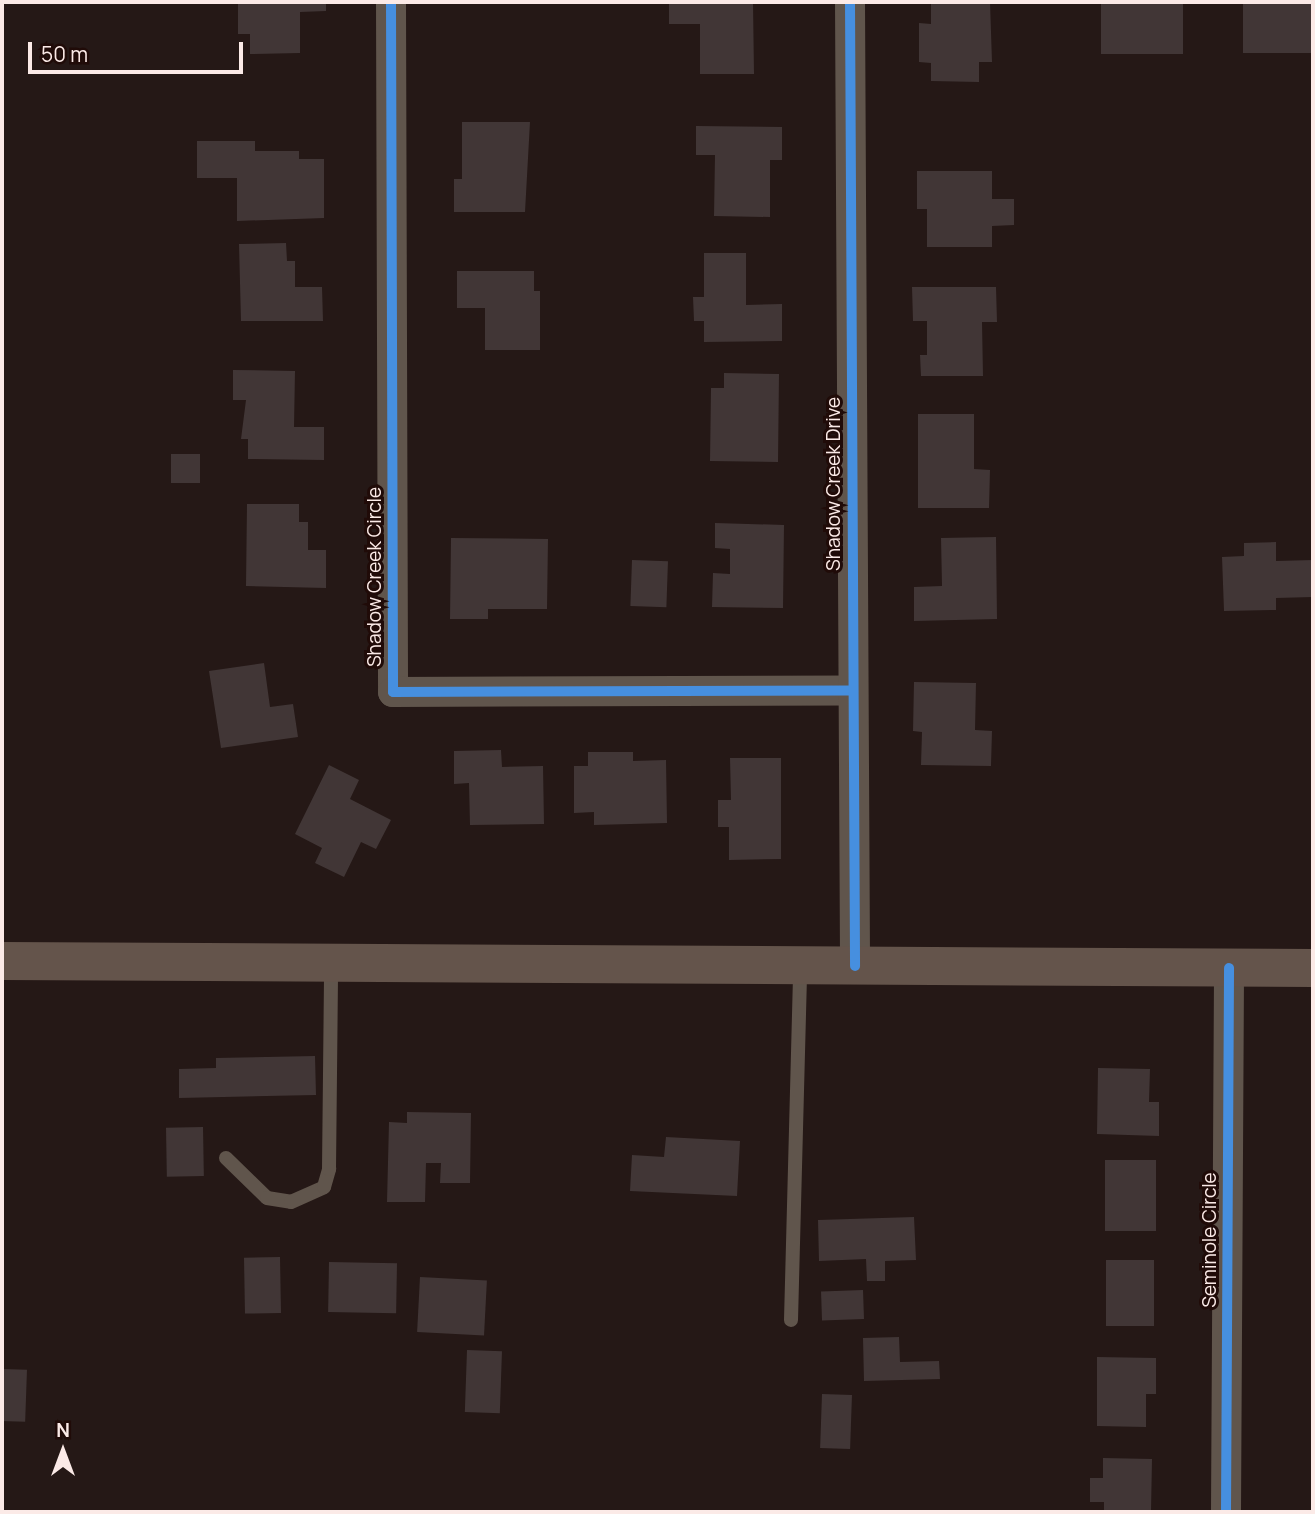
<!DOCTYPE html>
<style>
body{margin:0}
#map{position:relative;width:1315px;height:1514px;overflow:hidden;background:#251816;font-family:Manrope,sans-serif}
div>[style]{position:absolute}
.building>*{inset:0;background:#413636;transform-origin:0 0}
.service>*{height:14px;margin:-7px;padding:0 7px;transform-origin:7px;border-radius:7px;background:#60554c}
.minor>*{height:30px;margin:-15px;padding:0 15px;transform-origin:15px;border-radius:15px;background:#60554c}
.primary>*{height:38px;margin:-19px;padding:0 19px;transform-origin:19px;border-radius:19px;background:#64544b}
.cycleway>*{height:10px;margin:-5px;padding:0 5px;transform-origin:5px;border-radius:5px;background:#468fdf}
span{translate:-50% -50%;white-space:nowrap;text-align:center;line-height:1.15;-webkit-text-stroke:6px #200b08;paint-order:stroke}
.street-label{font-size:19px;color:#fbeae7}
.frame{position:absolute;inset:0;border:4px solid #fbeae7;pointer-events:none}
.north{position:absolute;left:28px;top:1416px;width:70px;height:70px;-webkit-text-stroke:5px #200b08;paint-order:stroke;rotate:0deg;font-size:19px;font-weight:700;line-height:28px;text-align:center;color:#fbeae7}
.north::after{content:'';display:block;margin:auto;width:24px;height:32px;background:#fbeae7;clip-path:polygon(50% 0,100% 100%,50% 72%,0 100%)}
.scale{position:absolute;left:28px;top:42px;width:215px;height:32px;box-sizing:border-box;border:4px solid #fbeae7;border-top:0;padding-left:9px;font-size:21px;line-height:24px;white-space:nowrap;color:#fbeae7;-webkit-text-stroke:5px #200b08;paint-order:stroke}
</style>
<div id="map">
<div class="building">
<div style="clip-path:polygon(238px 2px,326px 2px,326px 11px,300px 12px,300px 53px,250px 54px,250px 34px,238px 34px)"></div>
<div style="clip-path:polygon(669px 2px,753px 2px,754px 74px,700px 74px,700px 24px,669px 24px)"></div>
<div style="clip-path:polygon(931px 2px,990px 2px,992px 62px,979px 62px,979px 82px,931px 81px,931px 63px,919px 62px,919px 23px,931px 24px)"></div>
<div style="left:1101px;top:2px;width:82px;height:52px"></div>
<div style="left:1243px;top:2px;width:70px;height:51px"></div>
<div style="clip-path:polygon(462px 122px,530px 122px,525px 212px,454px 212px,454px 179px,462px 179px)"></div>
<div style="clip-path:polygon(696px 126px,782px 127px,782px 160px,770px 160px,770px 217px,714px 216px,715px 155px,696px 155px)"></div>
<div style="clip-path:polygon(197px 141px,255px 141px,255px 151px,299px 151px,299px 159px,324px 159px,324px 218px,237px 221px,237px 178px,197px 178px)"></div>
<div style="clip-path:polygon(917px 171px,992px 171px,992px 199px,1014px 199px,1014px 225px,992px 226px,992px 247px,927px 247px,927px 209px,917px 209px)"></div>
<div style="clip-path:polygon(286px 243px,287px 261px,295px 261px,295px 287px,322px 287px,323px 321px,241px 321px,239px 244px)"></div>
<div style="clip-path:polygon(704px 253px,746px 253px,746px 305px,782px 304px,782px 341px,704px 342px,704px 321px,694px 321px,693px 297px,704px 297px)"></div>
<div style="clip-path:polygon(457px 271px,534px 271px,534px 291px,540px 291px,540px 350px,485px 350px,485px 308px,457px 308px)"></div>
<div style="clip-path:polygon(912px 287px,996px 287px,997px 322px,982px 322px,983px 376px,921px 376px,920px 355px,927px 355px,927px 321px,913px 321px)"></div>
<div style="clip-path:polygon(233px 370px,295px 371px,294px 427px,324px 427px,324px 460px,248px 459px,248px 439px,241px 439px,246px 400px,233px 400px)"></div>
<div style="clip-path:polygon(724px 373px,779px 374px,778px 462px,710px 461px,711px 388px,724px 388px)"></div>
<div style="clip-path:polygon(918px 414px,974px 414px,974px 469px,990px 470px,989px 508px,918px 508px)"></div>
<div style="left:171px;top:454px;width:29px;height:29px"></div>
<div style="clip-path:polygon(247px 504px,299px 504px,299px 522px,308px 522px,308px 550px,326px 550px,326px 588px,246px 586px)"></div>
<div style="clip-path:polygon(715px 523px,784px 525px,783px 608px,712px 607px,713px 573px,730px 574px,730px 549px,715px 548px)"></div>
<div style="clip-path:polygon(996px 537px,997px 619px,914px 621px,914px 587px,942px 586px,941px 538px)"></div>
<div style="clip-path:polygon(451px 538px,548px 539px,547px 609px,488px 609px,488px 619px,450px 619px)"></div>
<div style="clip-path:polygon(1276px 542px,1276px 561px,1313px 560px,1313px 597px,1276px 598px,1276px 610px,1224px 611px,1222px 557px,1244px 556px,1244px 543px)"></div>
<div style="left:632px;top:560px;width:36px;height:46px;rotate:2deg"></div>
<div style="clip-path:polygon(264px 663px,270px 707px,293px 704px,298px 737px,221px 748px,209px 671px)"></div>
<div style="clip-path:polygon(914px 682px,976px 683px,975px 730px,992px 731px,991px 766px,921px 765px,922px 732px,913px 731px)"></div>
<div style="clip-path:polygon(501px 750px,502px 767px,543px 766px,544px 824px,470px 825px,469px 783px,454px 784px,454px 751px)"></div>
<div style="clip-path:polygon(588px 752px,633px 752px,633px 761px,666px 760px,667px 823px,594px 825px,594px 812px,574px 813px,574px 766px,588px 766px)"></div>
<div style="clip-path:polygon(730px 758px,781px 758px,781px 859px,729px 860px,729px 827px,718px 827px,718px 800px,731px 800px)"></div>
<div style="clip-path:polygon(329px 765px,359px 780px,350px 799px,391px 820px,376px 849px,361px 842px,344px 877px,315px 863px,322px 848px,295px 834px)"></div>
<div style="clip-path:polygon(315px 1056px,316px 1095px,179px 1098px,179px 1069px,216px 1068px,216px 1058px)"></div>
<div style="clip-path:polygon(1098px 1068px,1150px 1069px,1149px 1102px,1159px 1102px,1159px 1136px,1097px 1134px)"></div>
<div style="clip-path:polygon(407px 1112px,471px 1113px,470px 1183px,440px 1183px,441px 1163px,426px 1163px,425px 1202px,387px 1202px,389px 1122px,407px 1123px)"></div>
<div style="left:203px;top:1127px;width:49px;height:37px;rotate:89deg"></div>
<div style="clip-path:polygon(666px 1137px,740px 1141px,737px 1196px,630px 1191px,632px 1155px,664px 1157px)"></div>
<div style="left:1105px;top:1160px;width:51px;height:71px"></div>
<div style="clip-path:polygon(914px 1217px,916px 1260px,885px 1261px,885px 1281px,867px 1281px,866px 1259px,819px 1261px,818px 1220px)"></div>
<div style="left:280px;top:1257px;width:56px;height:36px;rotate:89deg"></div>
<div style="left:1106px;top:1260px;width:48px;height:66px"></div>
<div style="left:329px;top:1262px;width:68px;height:50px;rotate:1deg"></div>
<div style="left:420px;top:1277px;width:67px;height:55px;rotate:3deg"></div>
<div style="left:863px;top:1290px;width:29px;height:42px;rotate:88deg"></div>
<div style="clip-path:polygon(899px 1337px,900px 1362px,939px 1361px,940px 1379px,864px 1381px,863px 1338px)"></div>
<div style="left:467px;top:1350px;width:35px;height:62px;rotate:2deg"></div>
<div style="clip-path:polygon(1097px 1357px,1156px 1358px,1156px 1394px,1146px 1394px,1146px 1427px,1097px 1426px)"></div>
<div style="left:2px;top:1369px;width:25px;height:52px;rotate:2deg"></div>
<div style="left:822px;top:1394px;width:30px;height:54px;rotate:2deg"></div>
<div style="clip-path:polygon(1103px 1458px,1152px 1459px,1151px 1512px,1104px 1512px,1104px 1502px,1090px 1502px,1090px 1478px,1103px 1478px)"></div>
</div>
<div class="service">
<div style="left:226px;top:1158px;width:57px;rotate:44.3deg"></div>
<div style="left:267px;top:1198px;width:24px;rotate:9deg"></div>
<div style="left:291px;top:1202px;width:36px;rotate:-24deg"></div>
<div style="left:324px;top:1187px;width:19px;rotate:-74deg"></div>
<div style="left:329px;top:1169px;width:205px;rotate:-89.4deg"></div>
<div style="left:791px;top:1320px;width:355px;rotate:-88.5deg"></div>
</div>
<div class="minor">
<div style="left:391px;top:2px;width:690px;rotate:89.83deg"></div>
<div style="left:393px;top:692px;width:459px;rotate:-0.2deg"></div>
<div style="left:850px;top:2px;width:964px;rotate:89.7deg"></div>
<div style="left:1226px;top:1512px;width:544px;rotate:-89.68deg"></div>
</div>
<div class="primary">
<div style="left:2px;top:961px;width:1311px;rotate:0.31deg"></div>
</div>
<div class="cycleway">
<div style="left:391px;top:2px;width:690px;rotate:89.83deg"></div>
<div style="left:393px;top:692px;width:459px;rotate:-0.2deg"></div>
<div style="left:850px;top:2px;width:964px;rotate:89.7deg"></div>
<div style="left:1226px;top:1512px;width:544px;rotate:-89.68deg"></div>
</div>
<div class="street-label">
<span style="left:834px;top:484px;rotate:-90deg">Shadow Creek Drive</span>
<span style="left:375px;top:577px;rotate:-90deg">Shadow Creek Circle</span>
<span style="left:1210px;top:1240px;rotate:-90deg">Seminole Circle</span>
</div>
<div class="frame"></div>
<div class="north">N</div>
<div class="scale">50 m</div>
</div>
